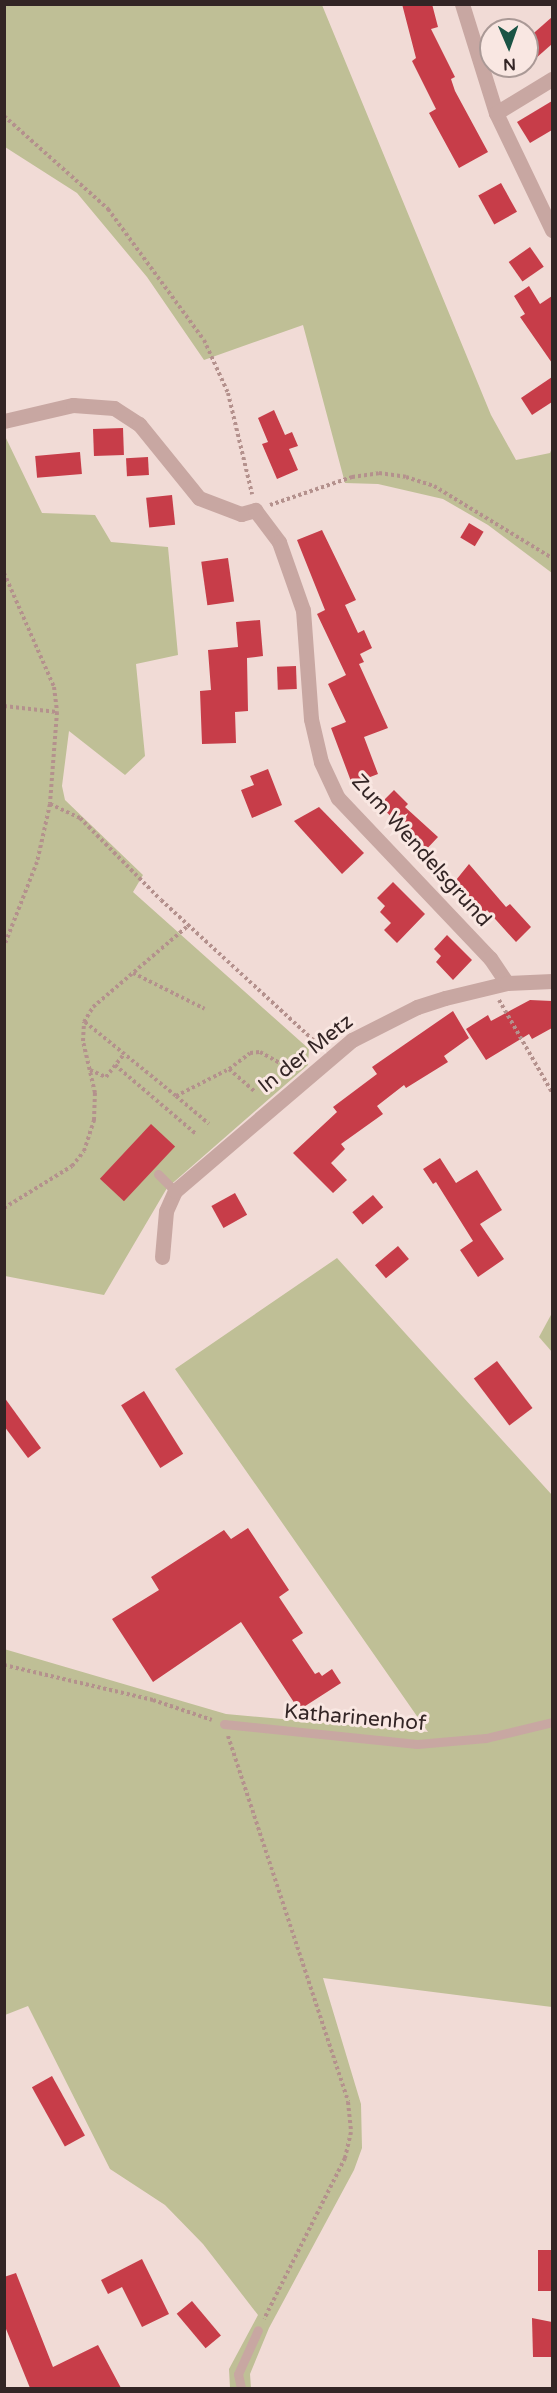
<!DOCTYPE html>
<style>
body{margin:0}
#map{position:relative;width:557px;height:2393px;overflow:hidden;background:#f1dbd6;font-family:"Varela Round",sans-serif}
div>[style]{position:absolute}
.green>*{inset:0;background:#bfbf96}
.building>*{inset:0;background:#c73d49;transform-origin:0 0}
.path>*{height:4px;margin-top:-2px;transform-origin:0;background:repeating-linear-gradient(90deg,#b4918d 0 3px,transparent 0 6px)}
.lane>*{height:9px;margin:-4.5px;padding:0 4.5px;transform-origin:4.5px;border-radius:4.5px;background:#c8a7a2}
.street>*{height:15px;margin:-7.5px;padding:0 7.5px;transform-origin:7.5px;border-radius:7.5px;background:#c8a7a2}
span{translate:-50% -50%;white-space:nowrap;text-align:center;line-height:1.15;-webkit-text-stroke:6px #f9e7e2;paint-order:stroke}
.street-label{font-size:21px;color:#332525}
.frame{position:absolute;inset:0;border:6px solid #332525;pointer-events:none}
.north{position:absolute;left:479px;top:18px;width:60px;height:60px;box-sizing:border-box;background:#f9e7e2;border:2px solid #aa9996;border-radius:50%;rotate:178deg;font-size:16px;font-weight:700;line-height:24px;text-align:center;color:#332525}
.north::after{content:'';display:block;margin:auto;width:21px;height:27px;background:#1a5445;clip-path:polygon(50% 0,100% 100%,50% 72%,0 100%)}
</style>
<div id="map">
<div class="green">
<div style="clip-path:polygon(4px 5px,322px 5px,491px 415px,516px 460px,550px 453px,552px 448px,552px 573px,488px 525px,443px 499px,378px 484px,345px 483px,303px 325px,204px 360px,147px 277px,77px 193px,5px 147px)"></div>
<div style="clip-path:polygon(4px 434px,42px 513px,95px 515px,111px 542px,168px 547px,178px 655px,136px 664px,145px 756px,125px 775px,69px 731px,62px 786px,65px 800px,143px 875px,133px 892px,309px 1049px,308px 1065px,167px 1188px,104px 1295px,5px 1276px)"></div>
<div style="clip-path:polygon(337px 1258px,552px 1495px,552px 2007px,323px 1978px,361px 2104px,362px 2148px,354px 2170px,269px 2328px,250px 2374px,251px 2388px,230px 2388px,229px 2369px,258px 2315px,203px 2244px,165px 2205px,110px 2169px,28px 2006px,5px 2015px,4px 1649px,226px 1714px,428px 1732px,175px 1369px)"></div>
<div style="clip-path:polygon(552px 1313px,552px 1352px,539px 1337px)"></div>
</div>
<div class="building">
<div style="clip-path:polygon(402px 4px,432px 4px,438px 27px,431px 29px,455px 77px,451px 79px,455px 91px,488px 152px,459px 168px,429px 113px,436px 109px,412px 61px,416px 58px)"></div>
<div style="clip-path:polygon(552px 17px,552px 44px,527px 66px,527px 39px)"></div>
<div style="clip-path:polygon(552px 101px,552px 130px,530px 143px,517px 122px)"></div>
<div style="left:501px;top:183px;width:33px;height:26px;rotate:61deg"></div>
<div style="left:530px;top:247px;width:24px;height:26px;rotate:55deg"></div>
<div style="clip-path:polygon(529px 286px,540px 304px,552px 296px,552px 363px,520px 317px,525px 314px,514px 296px)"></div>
<div style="clip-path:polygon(552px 377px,552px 402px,532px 415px,521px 398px)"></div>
<div style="clip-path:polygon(274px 410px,285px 435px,292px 432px,298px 446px,289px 449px,298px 470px,277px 479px,262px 444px,268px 442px,258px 418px)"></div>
<div style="left:123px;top:428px;width:27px;height:30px;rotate:88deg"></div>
<div style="left:80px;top:452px;width:22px;height:45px;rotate:85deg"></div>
<div style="left:148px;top:457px;width:18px;height:22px;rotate:87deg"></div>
<div style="left:172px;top:495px;width:30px;height:26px;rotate:84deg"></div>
<div style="left:469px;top:523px;width:17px;height:17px;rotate:31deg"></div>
<div style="clip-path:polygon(322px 530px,356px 600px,345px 605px,358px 633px,364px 630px,372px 648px,360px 654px,364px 662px,359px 664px,388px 728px,364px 737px,378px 774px,352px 784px,331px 728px,346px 722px,328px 684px,346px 675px,317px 614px,325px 610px,297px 540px)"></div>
<div style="left:228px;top:558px;width:44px;height:27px;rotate:82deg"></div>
<div style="clip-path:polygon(260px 620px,263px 656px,247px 658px,248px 711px,235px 712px,236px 743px,202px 744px,200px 691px,211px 690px,208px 650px,238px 647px,236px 622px)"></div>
<div style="left:296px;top:666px;width:23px;height:19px;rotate:88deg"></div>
<div style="clip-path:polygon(268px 769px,282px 805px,252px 818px,241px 790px,254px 785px,250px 776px)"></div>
<div style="clip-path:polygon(394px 790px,408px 804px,405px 807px,438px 837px,422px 854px,393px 828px,398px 823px,379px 805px)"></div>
<div style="clip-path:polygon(319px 807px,364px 853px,342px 874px,294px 821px)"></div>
<div style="clip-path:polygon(469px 864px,506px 907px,510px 904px,531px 927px,516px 942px,487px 910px,479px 917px,452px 885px)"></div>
<div style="clip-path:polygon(393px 882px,425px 914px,397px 943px,384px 930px,391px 923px,380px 912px,385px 906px,377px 898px)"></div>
<div style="clip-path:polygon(447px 935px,472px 960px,453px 980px,436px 962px,441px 956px,434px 949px)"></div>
<div style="clip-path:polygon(530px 1000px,552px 1001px,552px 1028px,532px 1039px,529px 1034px,486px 1060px,466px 1029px,488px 1015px,491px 1021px)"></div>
<div style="clip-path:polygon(453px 1011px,469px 1038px,444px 1056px,448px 1062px,406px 1088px,404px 1085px,377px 1106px,383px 1114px,341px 1144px,345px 1149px,331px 1163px,347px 1180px,333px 1193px,293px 1153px,337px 1112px,333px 1107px,377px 1074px,372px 1067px)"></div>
<div style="left:151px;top:1124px;width:33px;height:75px;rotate:43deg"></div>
<div style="clip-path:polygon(440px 1158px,456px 1183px,477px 1170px,502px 1210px,480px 1224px,504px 1259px,478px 1277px,460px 1250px,473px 1241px,436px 1182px,433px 1184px,423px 1169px)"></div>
<div style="left:235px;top:1193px;width:25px;height:27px;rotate:61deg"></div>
<div style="left:373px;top:1195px;width:16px;height:27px;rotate:50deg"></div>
<div style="left:398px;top:1246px;width:17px;height:30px;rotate:50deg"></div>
<div style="left:497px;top:1361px;width:59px;height:29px;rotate:53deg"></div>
<div style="left:144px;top:1391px;width:74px;height:27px;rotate:58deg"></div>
<div style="clip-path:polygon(4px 1397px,41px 1448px,28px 1458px,4px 1426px)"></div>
<div style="clip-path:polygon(248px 1528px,289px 1590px,279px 1597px,303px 1633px,292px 1640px,315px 1674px,319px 1672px,322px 1676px,332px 1669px,341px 1683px,299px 1710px,241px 1622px,153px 1682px,112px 1619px,159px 1590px,151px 1577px,224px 1530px,231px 1539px)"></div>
<div style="left:52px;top:2076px;width:68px;height:23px;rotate:61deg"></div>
<div style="left:538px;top:2250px;width:14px;height:41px"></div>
<div style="clip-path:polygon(142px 2259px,169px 2314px,142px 2327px,122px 2287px,108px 2294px,101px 2280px)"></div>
<div style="clip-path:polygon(16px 2273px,53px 2367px,98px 2345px,121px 2388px,30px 2388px,4px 2324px,4px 2277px)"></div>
<div style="left:192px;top:2301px;width:45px;height:20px;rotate:50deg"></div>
<div style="clip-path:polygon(532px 2318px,552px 2322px,552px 2357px,533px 2357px)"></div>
</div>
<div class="path">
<div style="left:4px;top:116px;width:140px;rotate:41.8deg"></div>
<div style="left:108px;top:209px;width:162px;rotate:53.8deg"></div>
<div style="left:204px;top:340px;width:58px;rotate:65.6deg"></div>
<div style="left:228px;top:393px;width:104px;rotate:76.6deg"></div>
<div style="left:270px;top:505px;width:87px;rotate:-18.9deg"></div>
<div style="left:352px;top:477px;width:27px;rotate:-8deg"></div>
<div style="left:379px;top:473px;width:27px;rotate:8deg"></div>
<div style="left:406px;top:477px;width:29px;rotate:18deg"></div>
<div style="left:434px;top:486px;width:138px;rotate:31.4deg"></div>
<div style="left:4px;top:573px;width:124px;rotate:66.3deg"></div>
<div style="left:54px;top:687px;width:25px;rotate:83deg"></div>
<div style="left:57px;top:712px;width:92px;rotate:94.4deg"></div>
<div style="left:50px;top:804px;width:59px;rotate:102.6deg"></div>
<div style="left:37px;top:862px;width:90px;rotate:111.4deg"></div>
<div style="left:4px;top:706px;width:53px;rotate:6.5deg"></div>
<div style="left:50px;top:804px;width:33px;rotate:25deg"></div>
<div style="left:80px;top:818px;width:115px;rotate:45.4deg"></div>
<div style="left:161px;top:900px;width:217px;rotate:42.6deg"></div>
<div style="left:133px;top:973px;width:80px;rotate:26.6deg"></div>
<div style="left:499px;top:1000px;width:106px;rotate:60.1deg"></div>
<div style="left:85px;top:1022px;width:117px;rotate:39.1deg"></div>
<div style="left:176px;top:1096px;width:59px;rotate:-27deg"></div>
<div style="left:229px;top:1069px;width:26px;rotate:-37deg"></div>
<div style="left:250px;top:1053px;width:10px;rotate:-6deg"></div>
<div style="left:260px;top:1052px;width:37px;rotate:29deg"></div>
<div style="left:115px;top:1065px;width:106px;rotate:40.4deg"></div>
<div style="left:229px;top:1069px;width:33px;rotate:41deg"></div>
<div style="left:90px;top:1070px;width:17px;rotate:24deg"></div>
<div style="left:106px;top:1077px;width:29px;rotate:-52deg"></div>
<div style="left:176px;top:1096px;width:43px;rotate:40.3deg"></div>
<div style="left:4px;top:1208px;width:80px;rotate:-31.7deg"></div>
<div style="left:72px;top:1166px;width:19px;rotate:-51deg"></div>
<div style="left:84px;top:1151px;width:33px;rotate:-72deg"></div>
<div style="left:94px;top:1120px;width:27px;rotate:-88deg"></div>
<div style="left:95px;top:1093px;width:53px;rotate:-103deg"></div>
<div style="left:83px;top:1041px;width:19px;rotate:-87deg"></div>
<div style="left:84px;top:1022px;width:17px;rotate:-59deg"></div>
<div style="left:93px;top:1007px;width:125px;rotate:-40.5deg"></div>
<div style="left:4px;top:1665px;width:153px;rotate:13.2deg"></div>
<div style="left:153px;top:1700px;width:62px;rotate:18.7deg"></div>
<div style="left:228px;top:1736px;width:385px;rotate:71.8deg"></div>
<div style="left:348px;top:2102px;width:30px;rotate:84deg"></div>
<div style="left:351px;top:2132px;width:27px;rotate:103deg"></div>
<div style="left:345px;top:2158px;width:180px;rotate:116.7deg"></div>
</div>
<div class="lane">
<div style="left:158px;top:1174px;width:24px;rotate:45deg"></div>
<div style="left:224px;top:1724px;width:194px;rotate:5.9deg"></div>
<div style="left:417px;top:1744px;width:69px;rotate:-5deg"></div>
<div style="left:486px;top:1738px;width:68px;rotate:-13.6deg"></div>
<div style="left:241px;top:2388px;width:14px;rotate:-102deg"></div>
<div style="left:238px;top:2374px;width:48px;rotate:-65.6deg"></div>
</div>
<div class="street">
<div style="left:462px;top:4px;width:114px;rotate:72.7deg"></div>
<div style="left:496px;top:113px;width:130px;rotate:64.4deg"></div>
<div style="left:496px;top:113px;width:66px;rotate:-31.3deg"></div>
<div style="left:4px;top:421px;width:71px;rotate:-13.1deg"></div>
<div style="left:73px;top:405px;width:41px;rotate:4.2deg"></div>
<div style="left:114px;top:408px;width:30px;rotate:33deg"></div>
<div style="left:139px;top:424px;width:95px;rotate:51deg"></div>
<div style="left:199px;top:498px;width:45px;rotate:20.9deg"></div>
<div style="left:241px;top:514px;width:15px;rotate:-16deg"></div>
<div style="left:255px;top:510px;width:40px;rotate:53deg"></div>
<div style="left:279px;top:542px;width:72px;rotate:70.6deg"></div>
<div style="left:303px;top:610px;width:109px;rotate:85.8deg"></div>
<div style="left:311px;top:719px;width:44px;rotate:76.9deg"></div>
<div style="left:321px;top:762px;width:40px;rotate:65deg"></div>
<div style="left:338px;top:798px;width:221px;rotate:46.5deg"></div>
<div style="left:490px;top:958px;width:30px;rotate:56deg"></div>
<div style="left:162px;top:1257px;width:46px;rotate:-85deg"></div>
<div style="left:166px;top:1211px;width:22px;rotate:-66deg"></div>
<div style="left:175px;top:1191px;width:233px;rotate:-40.5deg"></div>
<div style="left:352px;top:1040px;width:73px;rotate:-26.9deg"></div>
<div style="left:417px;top:1007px;width:29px;rotate:-18deg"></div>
<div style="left:445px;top:998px;width:64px;rotate:-13.6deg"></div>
<div style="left:507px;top:983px;width:45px;rotate:-2.5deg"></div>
</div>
<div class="street-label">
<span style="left:421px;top:851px;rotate:48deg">Zum Wendelsgrund</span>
<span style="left:306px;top:1054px;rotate:-38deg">In der Metz</span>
<span style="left:355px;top:1718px;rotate:5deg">Katharinenhof</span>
</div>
<div class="frame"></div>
<div class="north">N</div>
</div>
